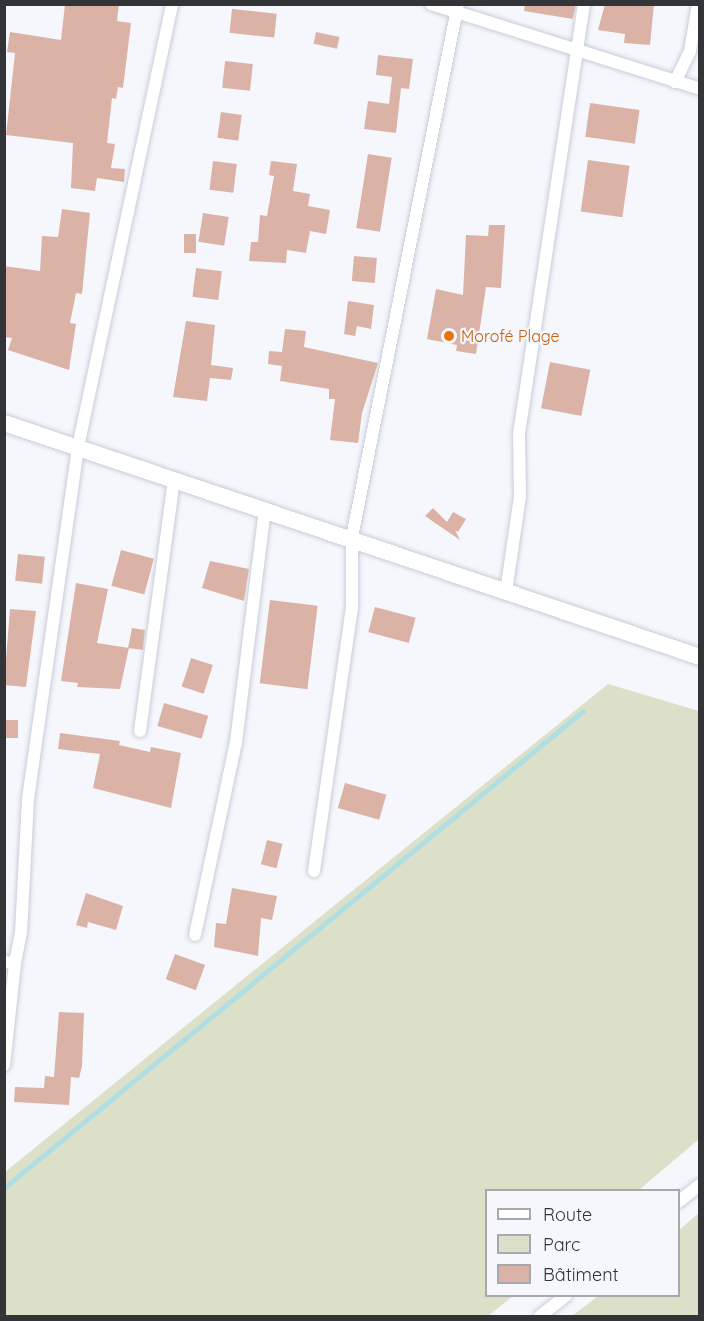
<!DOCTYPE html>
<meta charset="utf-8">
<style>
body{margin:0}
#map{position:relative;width:704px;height:1321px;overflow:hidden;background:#f5f7fd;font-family:Quicksand,sans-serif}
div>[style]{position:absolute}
.green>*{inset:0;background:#dce0c8}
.stream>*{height:4.5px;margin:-2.25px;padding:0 2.25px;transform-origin:2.25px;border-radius:2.25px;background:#afdfe2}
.building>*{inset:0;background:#dbb3a6;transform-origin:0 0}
.roads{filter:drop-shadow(0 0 2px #c9cdd7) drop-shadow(0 0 2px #c9cdd7)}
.minor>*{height:12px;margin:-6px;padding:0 6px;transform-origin:6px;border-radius:6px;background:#fff}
.tertiary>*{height:16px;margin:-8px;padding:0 8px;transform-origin:8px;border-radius:8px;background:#fff}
.dots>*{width:16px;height:16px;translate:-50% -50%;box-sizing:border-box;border:3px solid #f5f7fd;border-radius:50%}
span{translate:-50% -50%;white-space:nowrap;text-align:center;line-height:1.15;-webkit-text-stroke:4.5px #f5f7fd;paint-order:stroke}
.food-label{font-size:16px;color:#c56008}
.left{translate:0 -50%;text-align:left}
.frame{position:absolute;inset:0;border:6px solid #333438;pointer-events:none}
.legend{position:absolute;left:485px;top:1189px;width:195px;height:108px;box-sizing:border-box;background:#f5f7fd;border:2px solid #a7a9ae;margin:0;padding:8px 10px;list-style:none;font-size:18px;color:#333438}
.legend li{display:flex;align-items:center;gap:12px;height:30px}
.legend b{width:30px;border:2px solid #a7a9ae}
</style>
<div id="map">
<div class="green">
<div style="clip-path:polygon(608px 684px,699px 711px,699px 1139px,639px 1190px,486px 1190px,486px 1296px,513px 1296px,488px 1316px,5px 1316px,5px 1172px)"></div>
<div style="clip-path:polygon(699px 1213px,699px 1316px,572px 1316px,598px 1296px,678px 1296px,679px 1230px)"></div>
</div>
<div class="stream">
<div style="left:4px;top:1188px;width:750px;rotate:-39.48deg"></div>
</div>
<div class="building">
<div style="clip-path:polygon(65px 4px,119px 4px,117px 21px,131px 23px,123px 88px,118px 87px,116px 99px,112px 98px,107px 143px,115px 144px,111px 168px,125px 169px,124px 182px,97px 178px,95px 191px,71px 188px,73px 143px,6px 135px,15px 53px,7px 52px,10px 32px,61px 40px)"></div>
<div style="clip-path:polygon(525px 4px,576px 4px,573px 19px,524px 11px)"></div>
<div style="clip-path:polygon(605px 4px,654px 4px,650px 45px,624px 43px,625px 34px,598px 30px)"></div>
<div style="left:232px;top:9px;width:45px;height:24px;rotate:6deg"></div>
<div style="left:316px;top:32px;width:24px;height:12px;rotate:12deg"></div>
<div style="clip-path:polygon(378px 55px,413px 59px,409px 89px,401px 88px,396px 133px,364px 129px,368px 101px,389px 104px,392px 77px,376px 75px)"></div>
<div style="left:225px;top:61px;width:28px;height:27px;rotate:6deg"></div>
<div style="left:590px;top:103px;width:50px;height:34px;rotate:8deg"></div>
<div style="left:221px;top:112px;width:21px;height:26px;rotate:8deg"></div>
<div style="left:368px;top:154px;width:24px;height:75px;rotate:9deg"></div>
<div style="left:588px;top:160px;width:42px;height:52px;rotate:8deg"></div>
<div style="left:213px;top:161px;width:24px;height:29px;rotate:7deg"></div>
<div style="clip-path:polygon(271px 161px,297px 164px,293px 191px,310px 194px,308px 206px,330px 210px,326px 234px,310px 231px,306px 253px,287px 250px,286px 263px,249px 261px,251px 242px,258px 242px,260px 215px,267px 216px,274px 176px,269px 175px)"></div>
<div style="clip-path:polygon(62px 209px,90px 213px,82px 294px,76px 293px,70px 323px,76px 324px,69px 370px,8px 350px,12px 338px,4px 337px,4px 266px,40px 271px,42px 236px,58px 237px)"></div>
<div style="left:203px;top:213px;width:26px;height:29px;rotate:9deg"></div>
<div style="clip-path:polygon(489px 225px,505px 225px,501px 288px,486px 287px,476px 354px,456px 351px,457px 345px,427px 339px,436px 289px,463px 295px,466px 235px,488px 236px)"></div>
<div style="left:184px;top:234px;width:12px;height:19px"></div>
<div style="left:354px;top:256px;width:23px;height:25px;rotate:5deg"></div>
<div style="left:196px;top:268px;width:26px;height:29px;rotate:7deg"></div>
<div style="clip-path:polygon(348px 301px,374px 305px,371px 329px,357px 326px,355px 336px,344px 334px)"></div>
<div style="clip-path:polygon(186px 321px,215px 325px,211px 365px,233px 368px,231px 380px,210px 378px,207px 401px,173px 397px)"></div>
<div style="clip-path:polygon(285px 329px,306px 331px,304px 347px,378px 363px,362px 413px,358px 443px,330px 440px,335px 399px,329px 399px,329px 389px,280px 381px,282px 366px,268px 364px,269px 351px,282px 352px)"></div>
<div style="left:550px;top:362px;width:41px;height:47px;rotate:11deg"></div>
<div style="clip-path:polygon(433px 508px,447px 522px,453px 512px,466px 519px,458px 532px,455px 530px,460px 540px,425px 516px)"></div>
<div style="left:121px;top:550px;width:34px;height:37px;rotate:15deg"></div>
<div style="left:18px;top:554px;width:27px;height:27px;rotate:6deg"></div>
<div style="clip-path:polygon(210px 561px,249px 569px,244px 601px,202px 588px)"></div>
<div style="clip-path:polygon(76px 583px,108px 589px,97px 643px,129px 648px,120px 689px,77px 687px,78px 683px,61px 681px)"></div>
<div style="left:270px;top:600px;width:48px;height:84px;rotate:7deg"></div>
<div style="left:375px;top:607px;width:42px;height:26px;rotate:15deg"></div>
<div style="clip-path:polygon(10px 609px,36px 611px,26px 687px,4px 685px)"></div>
<div style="clip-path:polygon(132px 628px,145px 630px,143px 650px,128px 648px)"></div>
<div style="left:191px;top:658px;width:23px;height:30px;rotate:18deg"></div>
<div style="left:164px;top:703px;width:46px;height:24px;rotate:16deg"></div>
<div style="left:4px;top:720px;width:14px;height:18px"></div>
<div style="clip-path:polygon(60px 733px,120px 741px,119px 745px,150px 752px,151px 747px,181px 753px,171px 808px,93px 788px,100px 754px,58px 749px)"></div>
<div style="left:345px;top:783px;width:43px;height:26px;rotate:16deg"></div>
<div style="left:267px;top:840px;width:16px;height:25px;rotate:14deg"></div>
<div style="clip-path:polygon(232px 888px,277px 896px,272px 920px,261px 918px,258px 956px,214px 947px,216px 923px,226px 924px)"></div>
<div style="clip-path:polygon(86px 893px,123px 906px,116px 930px,88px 922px,87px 928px,76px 925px)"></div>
<div style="left:175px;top:954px;width:32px;height:27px;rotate:20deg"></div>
<div style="clip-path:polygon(59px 1012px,84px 1013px,82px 1066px,79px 1078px,71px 1077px,69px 1105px,14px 1102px,15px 1087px,44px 1088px,45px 1076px,54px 1077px)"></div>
</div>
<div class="roads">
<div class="minor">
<div style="left:431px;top:4px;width:282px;rotate:17.5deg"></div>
<div style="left:675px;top:82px;width:34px;rotate:-64deg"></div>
<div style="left:690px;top:51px;width:48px;rotate:-80.3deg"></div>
<div style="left:506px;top:592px;width:97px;rotate:-81.7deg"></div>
<div style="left:520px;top:496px;width:62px;rotate:-90.9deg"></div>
<div style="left:519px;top:434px;width:435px;rotate:-81.4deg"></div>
<div style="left:140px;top:731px;width:254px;rotate:-82.3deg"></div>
<div style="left:314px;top:871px;width:266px;rotate:-81.8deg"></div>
<div style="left:352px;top:608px;width:71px;rotate:-90deg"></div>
<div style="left:352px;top:537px;width:543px;rotate:-78.75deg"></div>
<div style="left:195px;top:935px;width:197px;rotate:-78deg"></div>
<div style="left:236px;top:742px;width:235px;rotate:-82.9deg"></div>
<div style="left:4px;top:962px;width:11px;rotate:5deg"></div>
<div style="left:15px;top:963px;width:31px;rotate:-79deg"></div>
<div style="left:21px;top:933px;width:134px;rotate:-87deg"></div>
<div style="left:28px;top:799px;width:356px;rotate:-81.9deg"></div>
<div style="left:78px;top:447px;width:453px;rotate:-78deg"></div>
<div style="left:4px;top:1065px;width:103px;rotate:-83.8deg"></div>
<div style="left:678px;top:1202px;width:28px;rotate:-38deg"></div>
<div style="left:540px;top:1316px;width:33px;rotate:-38deg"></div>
</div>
<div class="tertiary">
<div style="left:4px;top:423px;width:734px;rotate:18.58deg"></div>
</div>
</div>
<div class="dots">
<div style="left:449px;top:336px;background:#e8710a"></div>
</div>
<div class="food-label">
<span class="left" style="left:461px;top:336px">Morofé Plage</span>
</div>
<div class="frame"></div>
<ul class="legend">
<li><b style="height:8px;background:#fff"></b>Route</li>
<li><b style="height:16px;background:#dce0c8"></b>Parc</li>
<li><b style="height:16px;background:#dbb3a6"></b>Bâtiment</li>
</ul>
</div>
